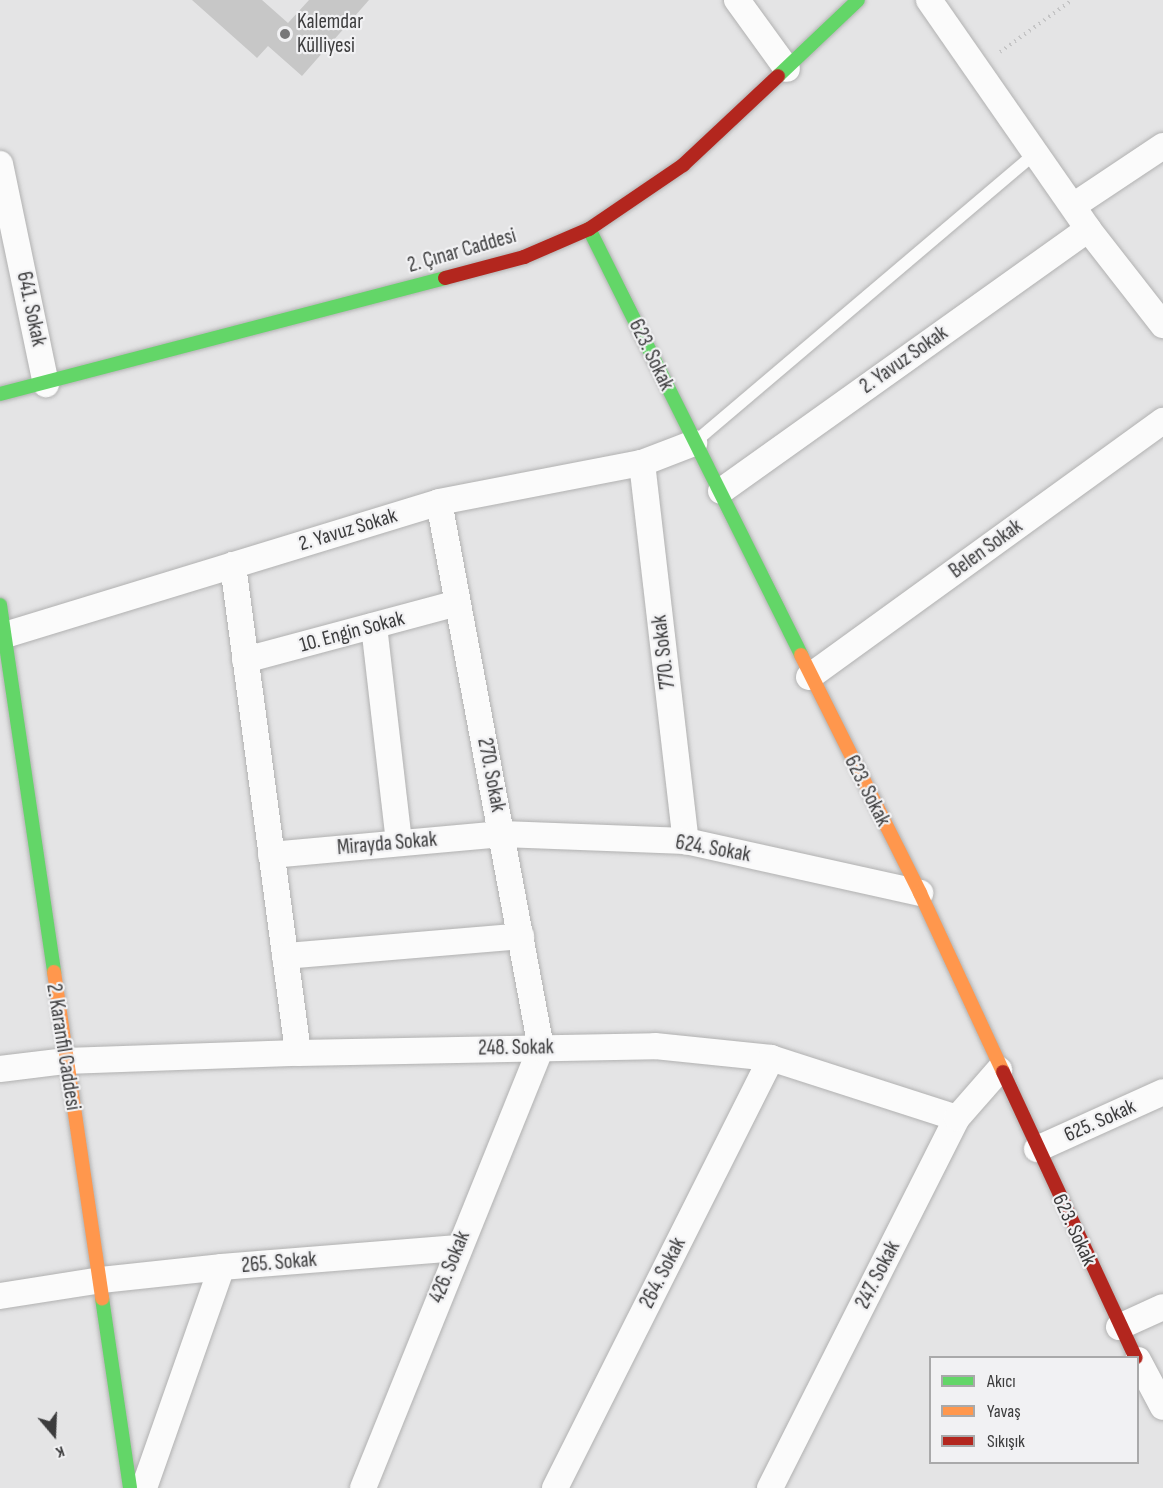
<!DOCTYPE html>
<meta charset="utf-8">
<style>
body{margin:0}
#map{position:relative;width:1163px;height:1488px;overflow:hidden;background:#e4e4e5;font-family:"Sofia Sans Condensed",sans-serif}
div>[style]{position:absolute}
.building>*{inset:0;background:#c7c7c7}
.path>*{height:4px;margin-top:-2px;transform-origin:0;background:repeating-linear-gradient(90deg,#c4c4c5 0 1.5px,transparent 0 6px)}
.roads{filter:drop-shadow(0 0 2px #b1b1b1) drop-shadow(0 0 2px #b1b1b1)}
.lane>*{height:12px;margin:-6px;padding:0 6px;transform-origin:6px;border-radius:6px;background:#fbfbfb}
.street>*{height:26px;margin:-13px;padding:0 13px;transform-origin:13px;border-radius:13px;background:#fbfbfb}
.fast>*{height:14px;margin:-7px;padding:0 7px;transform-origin:7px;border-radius:7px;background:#63d668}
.slow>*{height:14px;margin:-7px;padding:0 7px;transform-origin:7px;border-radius:7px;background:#ff974d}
.jam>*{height:14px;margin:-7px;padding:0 7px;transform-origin:7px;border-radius:7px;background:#b3261e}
.dots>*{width:16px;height:16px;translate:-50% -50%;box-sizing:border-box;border:3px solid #f1f1f3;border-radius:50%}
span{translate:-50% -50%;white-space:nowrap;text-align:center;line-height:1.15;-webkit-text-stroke:4.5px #f1f1f3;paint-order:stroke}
.poi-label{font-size:21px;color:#3c3c3d}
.left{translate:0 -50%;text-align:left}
.street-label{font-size:21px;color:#3c3c3d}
.legend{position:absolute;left:929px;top:1356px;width:210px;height:108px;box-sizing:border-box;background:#f1f1f3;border:2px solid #a9a9aa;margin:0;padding:8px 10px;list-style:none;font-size:18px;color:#3c3c3d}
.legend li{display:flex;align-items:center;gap:12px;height:30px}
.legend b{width:30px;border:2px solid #a9a9aa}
.north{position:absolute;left:24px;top:1404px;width:60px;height:60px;-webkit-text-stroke:4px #f1f1f3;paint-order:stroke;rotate:161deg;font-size:16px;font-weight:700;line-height:24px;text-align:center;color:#3c3c3d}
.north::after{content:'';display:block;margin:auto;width:21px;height:27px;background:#3c3c3d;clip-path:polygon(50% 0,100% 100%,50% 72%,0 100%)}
</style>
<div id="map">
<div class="building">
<div style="clip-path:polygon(192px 0,262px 0,288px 23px,309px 0,369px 0,302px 76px,268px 46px,257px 58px)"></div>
</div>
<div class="path">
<div style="left:1000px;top:52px;width:89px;rotate:-35.8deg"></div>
</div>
<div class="roads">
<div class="lane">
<div style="left:696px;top:441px;width:446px;rotate:-40.3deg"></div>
</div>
<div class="street">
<div style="left:737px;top:0;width:85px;rotate:54.1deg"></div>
<div style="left:929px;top:0;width:279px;rotate:55.2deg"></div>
<div style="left:1088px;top:229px;width:122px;rotate:52deg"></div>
<div style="left:0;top:164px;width:225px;rotate:78.2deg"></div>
<div style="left:1073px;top:206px;width:108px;rotate:-33.7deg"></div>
<div style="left:642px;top:463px;width:381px;rotate:83.4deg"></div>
<div style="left:721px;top:491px;width:451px;rotate:-35.5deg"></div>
<div style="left:233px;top:565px;width:492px;rotate:82.4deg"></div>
<div style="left:374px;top:626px;width:218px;rotate:83.4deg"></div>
<div style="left:5px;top:635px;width:454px;rotate:-17deg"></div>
<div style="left:439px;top:502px;width:207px;rotate:-10.9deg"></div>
<div style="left:642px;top:463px;width:56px;rotate:-21deg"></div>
<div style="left:245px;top:660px;width:220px;rotate:-15deg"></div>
<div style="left:809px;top:677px;width:437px;rotate:-35.9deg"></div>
<div style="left:271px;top:855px;width:232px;rotate:-5.2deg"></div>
<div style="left:502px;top:834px;width:184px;rotate:2.2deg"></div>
<div style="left:686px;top:841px;width:240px;rotate:12.5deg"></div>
<div style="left:285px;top:956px;width:237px;rotate:-4.8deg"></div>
<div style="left:0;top:1069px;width:65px;rotate:-7deg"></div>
<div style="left:65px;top:1061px;width:233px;rotate:-2deg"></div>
<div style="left:298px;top:1053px;width:357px;rotate:-1.1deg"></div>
<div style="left:655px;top:1046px;width:117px;rotate:5.9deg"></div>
<div style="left:771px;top:1058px;width:195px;rotate:17.9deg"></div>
<div style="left:1037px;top:1149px;width:138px;rotate:-24.3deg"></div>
<div style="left:0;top:1296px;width:102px;rotate:-9deg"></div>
<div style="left:101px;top:1280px;width:122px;rotate:-6.1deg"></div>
<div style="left:222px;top:1267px;width:236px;rotate:-4.6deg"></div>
<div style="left:1119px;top:1327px;width:48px;rotate:-24.4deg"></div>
<div style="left:1138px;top:1360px;width:53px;rotate:62deg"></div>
<div style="left:144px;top:1488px;width:234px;rotate:-70.6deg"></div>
<div style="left:363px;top:1488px;width:475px;rotate:-68deg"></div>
<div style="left:541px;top:1048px;width:555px;rotate:-100.58deg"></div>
<div style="left:555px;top:1488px;width:481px;rotate:-63.3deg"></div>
<div style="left:770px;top:1488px;width:415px;rotate:-63.2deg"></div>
<div style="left:957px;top:1118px;width:64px;rotate:-48.8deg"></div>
</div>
<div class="fast">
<div style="left:778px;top:76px;width:110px;rotate:-43.5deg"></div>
<div style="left:589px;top:229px;width:476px;rotate:63.5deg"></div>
<div style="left:0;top:394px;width:460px;rotate:-14.6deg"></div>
<div style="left:0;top:605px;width:371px;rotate:81.6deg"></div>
<div style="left:102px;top:1298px;width:192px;rotate:81.6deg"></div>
</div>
<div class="slow">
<div style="left:801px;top:655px;width:266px;rotate:63.4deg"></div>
<div style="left:920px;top:893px;width:197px;rotate:65.1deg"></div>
<div style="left:54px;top:972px;width:330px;rotate:81.6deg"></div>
</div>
<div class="jam">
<div style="left:445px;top:278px;width:82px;rotate:-14.9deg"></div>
<div style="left:524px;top:257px;width:71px;rotate:-23.3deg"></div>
<div style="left:589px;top:229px;width:114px;rotate:-34.2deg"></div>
<div style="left:683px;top:165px;width:130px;rotate:-43.1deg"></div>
<div style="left:1003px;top:1072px;width:315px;rotate:65.1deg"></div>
</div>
</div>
<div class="dots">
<div style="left:285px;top:34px;background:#777778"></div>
</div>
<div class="poi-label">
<span class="left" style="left:297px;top:34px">Kalemdar<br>Külliyesi</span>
</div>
<div class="street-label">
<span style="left:462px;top:251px;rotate:-16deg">2. Çınar Caddesi</span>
<span style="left:31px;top:309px;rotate:78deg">641. Sokak</span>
<span style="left:651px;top:355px;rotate:64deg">623. Sokak</span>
<span style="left:904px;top:360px;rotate:-35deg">2. Yavuz Sokak</span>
<span style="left:348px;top:530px;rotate:-17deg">2. Yavuz Sokak</span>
<span style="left:986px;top:549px;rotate:-36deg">Belen Sokak</span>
<span style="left:352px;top:632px;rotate:-15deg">10. Engin Sokak</span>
<span style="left:664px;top:652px;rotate:-97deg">770. Sokak</span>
<span style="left:491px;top:775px;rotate:79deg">270. Sokak</span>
<span style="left:867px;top:791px;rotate:63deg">623. Sokak</span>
<span style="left:387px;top:844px;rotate:-5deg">Mirayda Sokak</span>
<span style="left:713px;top:849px;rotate:10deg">624. Sokak</span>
<span style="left:63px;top:1047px;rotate:81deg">2. Karanfil Caddesi</span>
<span style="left:516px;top:1048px;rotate:-1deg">248. Sokak</span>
<span style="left:1100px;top:1121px;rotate:-24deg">625. Sokak</span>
<span style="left:1074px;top:1230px;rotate:65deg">623. Sokak</span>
<span style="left:279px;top:1263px;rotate:-5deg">265. Sokak</span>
<span style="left:450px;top:1267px;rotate:-68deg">426. Sokak</span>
<span style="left:663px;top:1273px;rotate:-63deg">264. Sokak</span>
<span style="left:878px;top:1275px;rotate:-63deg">247. Sokak</span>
</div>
<ul class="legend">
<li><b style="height:8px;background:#63d668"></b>Akıcı</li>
<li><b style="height:8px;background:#ff974d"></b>Yavaş</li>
<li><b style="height:8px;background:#b3261e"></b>Sıkışık</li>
</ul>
<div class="north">K</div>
</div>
